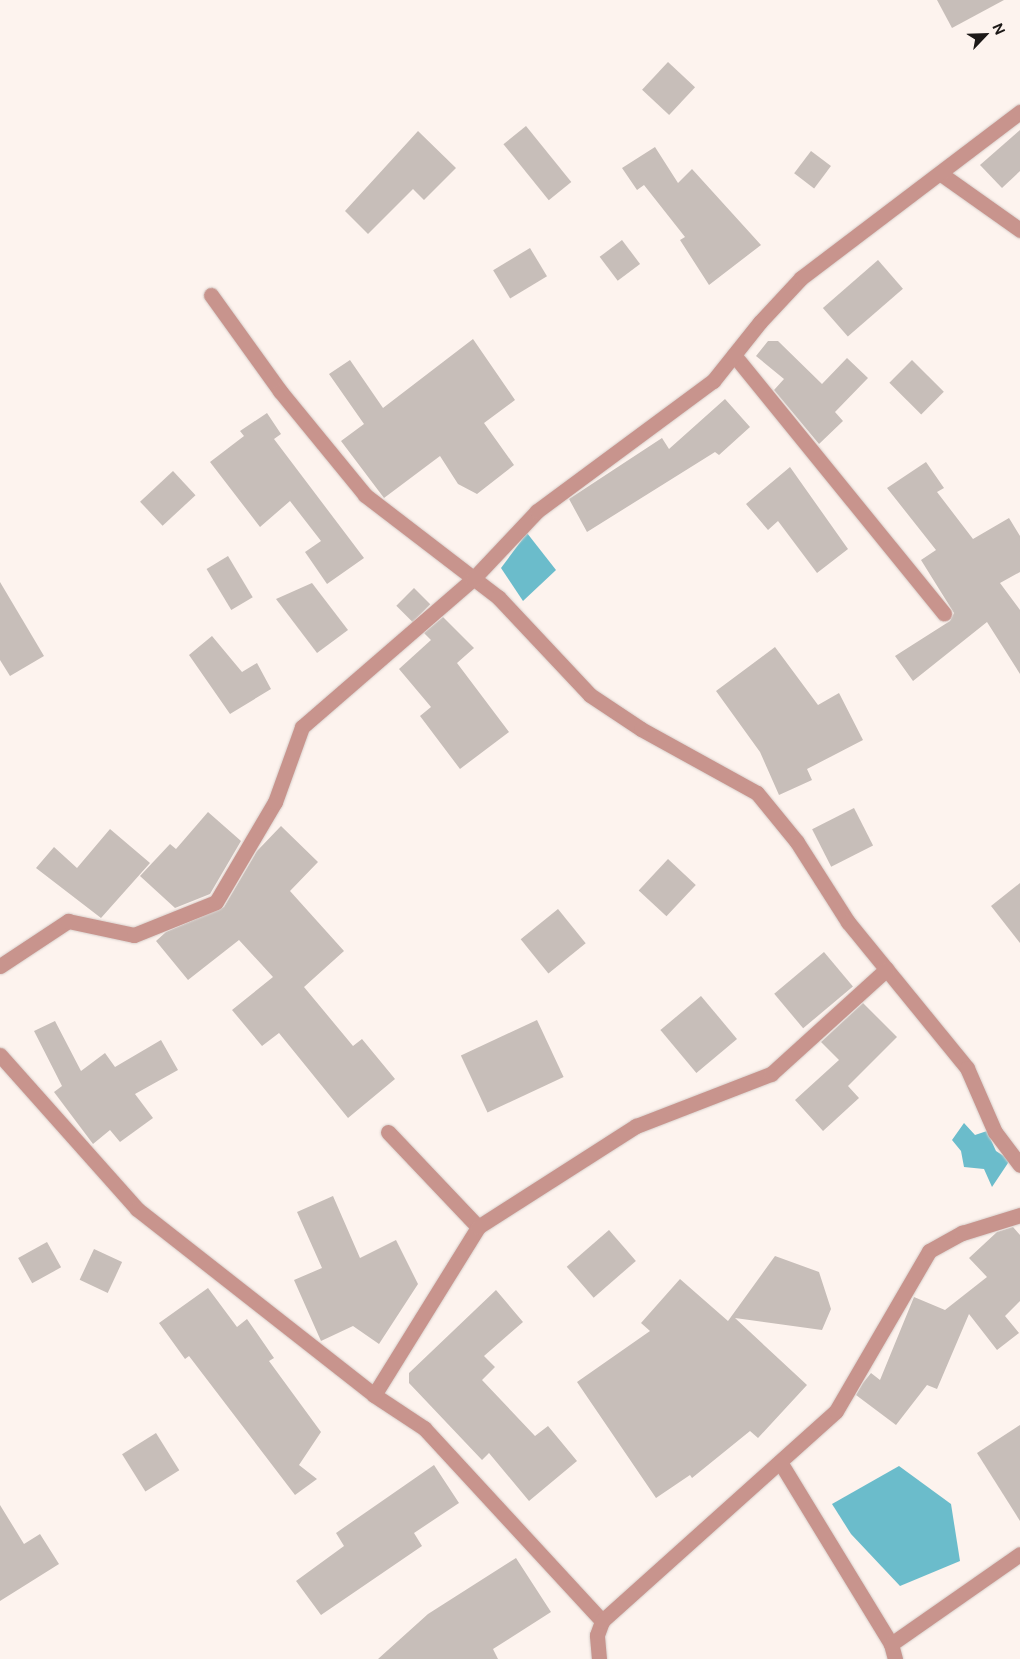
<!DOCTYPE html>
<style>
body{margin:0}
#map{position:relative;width:1020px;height:1659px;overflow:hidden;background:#fdf3ee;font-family:"Public Sans",sans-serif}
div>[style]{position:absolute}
.water>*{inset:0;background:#6bbccb}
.building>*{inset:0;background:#c7beb9;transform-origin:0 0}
.roads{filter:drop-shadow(0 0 1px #d9d0cc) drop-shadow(0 0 1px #d9d0cc)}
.street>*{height:15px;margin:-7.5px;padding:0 7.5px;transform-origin:7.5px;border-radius:7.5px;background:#c8948d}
span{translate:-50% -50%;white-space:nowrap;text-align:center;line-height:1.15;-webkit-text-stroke:4px #fdf3ee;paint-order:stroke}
.north{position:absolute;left:960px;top:10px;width:50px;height:50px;-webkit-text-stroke:4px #fdf3ee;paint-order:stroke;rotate:66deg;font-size:14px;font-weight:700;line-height:20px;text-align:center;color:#1d1918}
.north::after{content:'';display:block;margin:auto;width:18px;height:22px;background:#1d1918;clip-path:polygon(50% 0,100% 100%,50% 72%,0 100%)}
</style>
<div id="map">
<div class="water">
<div style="clip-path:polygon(527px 533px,556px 570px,523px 601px,501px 568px)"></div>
<div style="clip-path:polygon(964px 1123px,975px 1135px,987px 1131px,996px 1151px,1010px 1160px,992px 1187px,984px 1169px,964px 1167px,961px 1151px,952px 1140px)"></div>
<div style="clip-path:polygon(899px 1466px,951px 1504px,960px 1561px,900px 1586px,851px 1534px,832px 1504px)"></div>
</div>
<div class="building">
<div style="clip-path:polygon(937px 0,1004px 0,952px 28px)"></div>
<div style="left:668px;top:62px;width:37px;height:38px;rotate:43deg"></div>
<div style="left:526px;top:126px;width:72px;height:29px;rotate:51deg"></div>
<div style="clip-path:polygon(1020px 130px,1020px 171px,1002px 188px,980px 165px)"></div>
<div style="clip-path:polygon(418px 131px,456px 168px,424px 200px,413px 189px,368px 234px,345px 211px)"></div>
<div style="clip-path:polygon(655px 147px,678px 183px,692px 169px,761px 245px,709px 285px,680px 240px,685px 237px,644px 185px,637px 190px,622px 168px)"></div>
<div style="left:811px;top:151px;width:25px;height:28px;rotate:37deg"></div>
<div style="left:622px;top:240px;width:30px;height:28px;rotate:53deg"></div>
<div style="left:530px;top:248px;width:33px;height:43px;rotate:59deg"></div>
<div style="left:878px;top:260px;width:38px;height:73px;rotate:49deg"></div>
<div style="clip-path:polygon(473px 339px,515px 400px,484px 423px,514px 465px,477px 494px,458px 484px,440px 456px,384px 498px,341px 441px,364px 424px,329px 374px,350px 360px,383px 408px)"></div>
<div style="clip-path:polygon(768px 341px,778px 341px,822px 384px,847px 358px,868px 378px,835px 412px,843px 421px,819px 444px,774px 390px,784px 379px,756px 356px)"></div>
<div style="left:912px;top:360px;width:45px;height:32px;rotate:45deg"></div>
<div style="clip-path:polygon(725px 399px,750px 427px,719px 455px,715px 452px,587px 532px,569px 499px,662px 438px,669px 449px)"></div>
<div style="clip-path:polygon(267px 413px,281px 434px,274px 439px,364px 558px,327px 584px,305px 552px,321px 541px,290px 501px,260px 527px,210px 462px,244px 436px,240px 431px)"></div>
<div style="clip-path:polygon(926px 462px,944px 488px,937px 492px,973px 539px,1009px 518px,1020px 536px,1020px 572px,1000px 583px,1020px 610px,1020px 674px,987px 622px,913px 681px,895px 656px,950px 621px,954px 613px,921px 560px,936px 550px,887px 488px)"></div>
<div style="clip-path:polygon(790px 467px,848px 549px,817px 573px,778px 521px,768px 530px,746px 504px)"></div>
<div style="left:173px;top:471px;width:33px;height:45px;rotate:47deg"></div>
<div style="left:228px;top:556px;width:48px;height:25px;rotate:59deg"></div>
<div style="clip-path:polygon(0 582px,44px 656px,10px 676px,0 660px)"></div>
<div style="clip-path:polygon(312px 583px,348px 630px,317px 653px,276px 599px)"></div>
<div style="left:414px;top:588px;width:23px;height:25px;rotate:45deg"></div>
<div style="clip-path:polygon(443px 617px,474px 648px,457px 663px,509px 732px,460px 769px,420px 716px,431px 707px,399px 669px,431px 640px,424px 633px)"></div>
<div style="clip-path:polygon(212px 636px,242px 672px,257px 663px,271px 689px,230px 714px,189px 655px)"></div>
<div style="clip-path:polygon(775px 647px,818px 705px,839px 693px,863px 740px,807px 769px,812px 780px,779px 795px,760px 752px,716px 691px)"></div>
<div style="left:854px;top:808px;width:42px;height:47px;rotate:63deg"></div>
<div style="clip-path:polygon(208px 812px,241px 841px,210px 894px,175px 908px,140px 876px,170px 844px,176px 849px)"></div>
<div style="clip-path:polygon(281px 826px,318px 862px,290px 891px,344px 951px,304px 987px,353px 1046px,362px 1039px,395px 1079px,348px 1118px,279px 1033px,262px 1046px,232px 1010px,273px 977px,239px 940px,188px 980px,156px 941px,166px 932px,224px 907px,257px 851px)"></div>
<div style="clip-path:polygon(110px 829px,150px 863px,101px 918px,36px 868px,54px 847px,77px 868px)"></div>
<div style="left:668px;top:859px;width:38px;height:43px;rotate:43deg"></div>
<div style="clip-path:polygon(1020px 883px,1020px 943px,991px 906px)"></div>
<div style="left:558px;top:909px;width:44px;height:48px;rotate:51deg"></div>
<div style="left:824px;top:952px;width:45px;height:65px;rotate:50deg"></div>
<div style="left:701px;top:996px;width:56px;height:53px;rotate:50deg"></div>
<div style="clip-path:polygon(863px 1003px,897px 1037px,848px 1086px,859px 1098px,823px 1131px,795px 1100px,839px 1060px,821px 1042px)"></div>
<div style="left:537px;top:1020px;width:63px;height:84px;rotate:65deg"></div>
<div style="clip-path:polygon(55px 1021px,81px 1071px,105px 1053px,115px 1067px,161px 1040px,178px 1070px,135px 1094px,153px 1118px,120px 1142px,110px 1130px,93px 1144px,54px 1092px,62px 1086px,34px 1031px)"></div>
<div style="clip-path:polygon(333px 1196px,360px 1258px,396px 1240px,418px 1284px,379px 1344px,353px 1326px,321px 1341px,294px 1280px,322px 1268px,297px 1212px)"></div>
<div style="clip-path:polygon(1013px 1227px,1020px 1235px,1020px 1301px,1005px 1316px,1019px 1333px,997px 1350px,969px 1314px,937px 1389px,927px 1385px,896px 1425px,856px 1395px,863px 1383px,871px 1373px,880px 1380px,914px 1297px,945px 1310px,987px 1277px,969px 1258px,997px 1232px)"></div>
<div style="left:609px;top:1230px;width:41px;height:56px;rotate:49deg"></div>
<div style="left:47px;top:1242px;width:29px;height:33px;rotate:61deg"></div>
<div style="left:94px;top:1249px;width:31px;height:34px;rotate:25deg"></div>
<div style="clip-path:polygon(775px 1256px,819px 1272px,831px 1309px,822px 1330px,735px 1318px,807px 1385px,758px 1438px,750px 1431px,692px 1478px,690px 1475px,656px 1498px,577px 1382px,650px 1331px,641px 1323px,680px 1279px,728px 1321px)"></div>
<div style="clip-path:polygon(208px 1288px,237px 1327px,247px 1319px,274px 1358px,269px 1361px,321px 1432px,299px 1465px,317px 1479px,295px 1495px,189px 1356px,185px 1359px,159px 1323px)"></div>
<div style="clip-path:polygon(496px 1290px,523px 1322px,484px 1356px,495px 1367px,482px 1380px,535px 1436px,548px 1426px,577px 1461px,529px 1501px,489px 1453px,482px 1460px,409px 1383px,409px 1373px)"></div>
<div style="clip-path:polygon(1020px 1425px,1020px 1521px,977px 1453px)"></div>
<div style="left:156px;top:1433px;width:44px;height:40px;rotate:58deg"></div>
<div style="clip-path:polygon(434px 1465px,459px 1503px,414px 1533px,422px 1546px,321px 1615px,296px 1581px,344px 1546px,336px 1533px)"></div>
<div style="clip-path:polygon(0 1505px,24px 1544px,40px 1534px,59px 1564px,0 1601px)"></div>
<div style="clip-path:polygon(516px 1558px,551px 1612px,493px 1649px,498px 1659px,378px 1659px,428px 1614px)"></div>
</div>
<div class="roads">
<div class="street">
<div style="left:941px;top:174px;width:97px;rotate:35.3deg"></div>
<div style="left:211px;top:295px;width:118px;rotate:54.3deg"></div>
<div style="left:280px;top:391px;width:134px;rotate:50.7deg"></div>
<div style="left:365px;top:495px;width:168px;rotate:37.5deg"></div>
<div style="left:498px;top:597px;width:134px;rotate:46.8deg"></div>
<div style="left:590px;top:695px;width:61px;rotate:33.7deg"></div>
<div style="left:641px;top:729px;width:132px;rotate:28.9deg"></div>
<div style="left:757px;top:793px;width:63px;rotate:50.8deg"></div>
<div style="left:797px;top:842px;width:95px;rotate:57.5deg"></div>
<div style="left:848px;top:922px;width:188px;rotate:50.8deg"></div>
<div style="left:967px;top:1068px;width:70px;rotate:66.4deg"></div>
<div style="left:995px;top:1132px;width:41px;rotate:52.9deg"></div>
<div style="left:734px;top:355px;width:333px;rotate:50.9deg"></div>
<div style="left:0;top:966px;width:82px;rotate:-33.5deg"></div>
<div style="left:68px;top:921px;width:67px;rotate:12deg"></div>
<div style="left:134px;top:935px;width:88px;rotate:-21.9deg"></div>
<div style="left:216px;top:902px;width:116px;rotate:-59.5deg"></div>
<div style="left:275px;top:802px;width:80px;rotate:-70.2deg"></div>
<div style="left:302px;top:727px;width:226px;rotate:-40.9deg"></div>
<div style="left:473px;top:579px;width:93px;rotate:-46.7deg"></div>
<div style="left:537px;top:511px;width:219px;rotate:-36.5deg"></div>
<div style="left:713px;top:381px;width:75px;rotate:-51.5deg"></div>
<div style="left:760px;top:322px;width:60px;rotate:-47deg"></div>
<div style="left:801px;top:278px;width:275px;rotate:-37.2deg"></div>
<div style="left:0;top:1055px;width:206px;rotate:48.3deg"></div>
<div style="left:137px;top:1209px;width:301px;rotate:38.1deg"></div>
<div style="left:374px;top:1395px;width:60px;rotate:33.4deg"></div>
<div style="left:424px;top:1428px;width:263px;rotate:47.3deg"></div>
<div style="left:388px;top:1132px;width:131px;rotate:46.5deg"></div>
<div style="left:374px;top:1395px;width:198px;rotate:-58.2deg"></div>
<div style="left:478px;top:1227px;width:188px;rotate:-32.6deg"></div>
<div style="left:636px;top:1126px;width:145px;rotate:-21.1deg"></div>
<div style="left:771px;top:1074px;width:156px;rotate:-42.2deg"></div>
<div style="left:780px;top:1462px;width:213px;rotate:58.6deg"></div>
<div style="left:891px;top:1644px;width:16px;rotate:75deg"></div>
<div style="left:891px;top:1644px;width:157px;rotate:-34.9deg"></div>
<div style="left:599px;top:1659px;width:24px;rotate:-95deg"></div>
<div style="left:597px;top:1635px;width:15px;rotate:-70deg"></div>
<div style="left:602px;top:1621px;width:314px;rotate:-41.9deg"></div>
<div style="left:836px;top:1411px;width:185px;rotate:-59.8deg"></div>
<div style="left:929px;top:1251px;width:38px;rotate:-29deg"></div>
<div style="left:962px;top:1233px;width:61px;rotate:-17.2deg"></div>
</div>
</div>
<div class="north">N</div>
</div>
